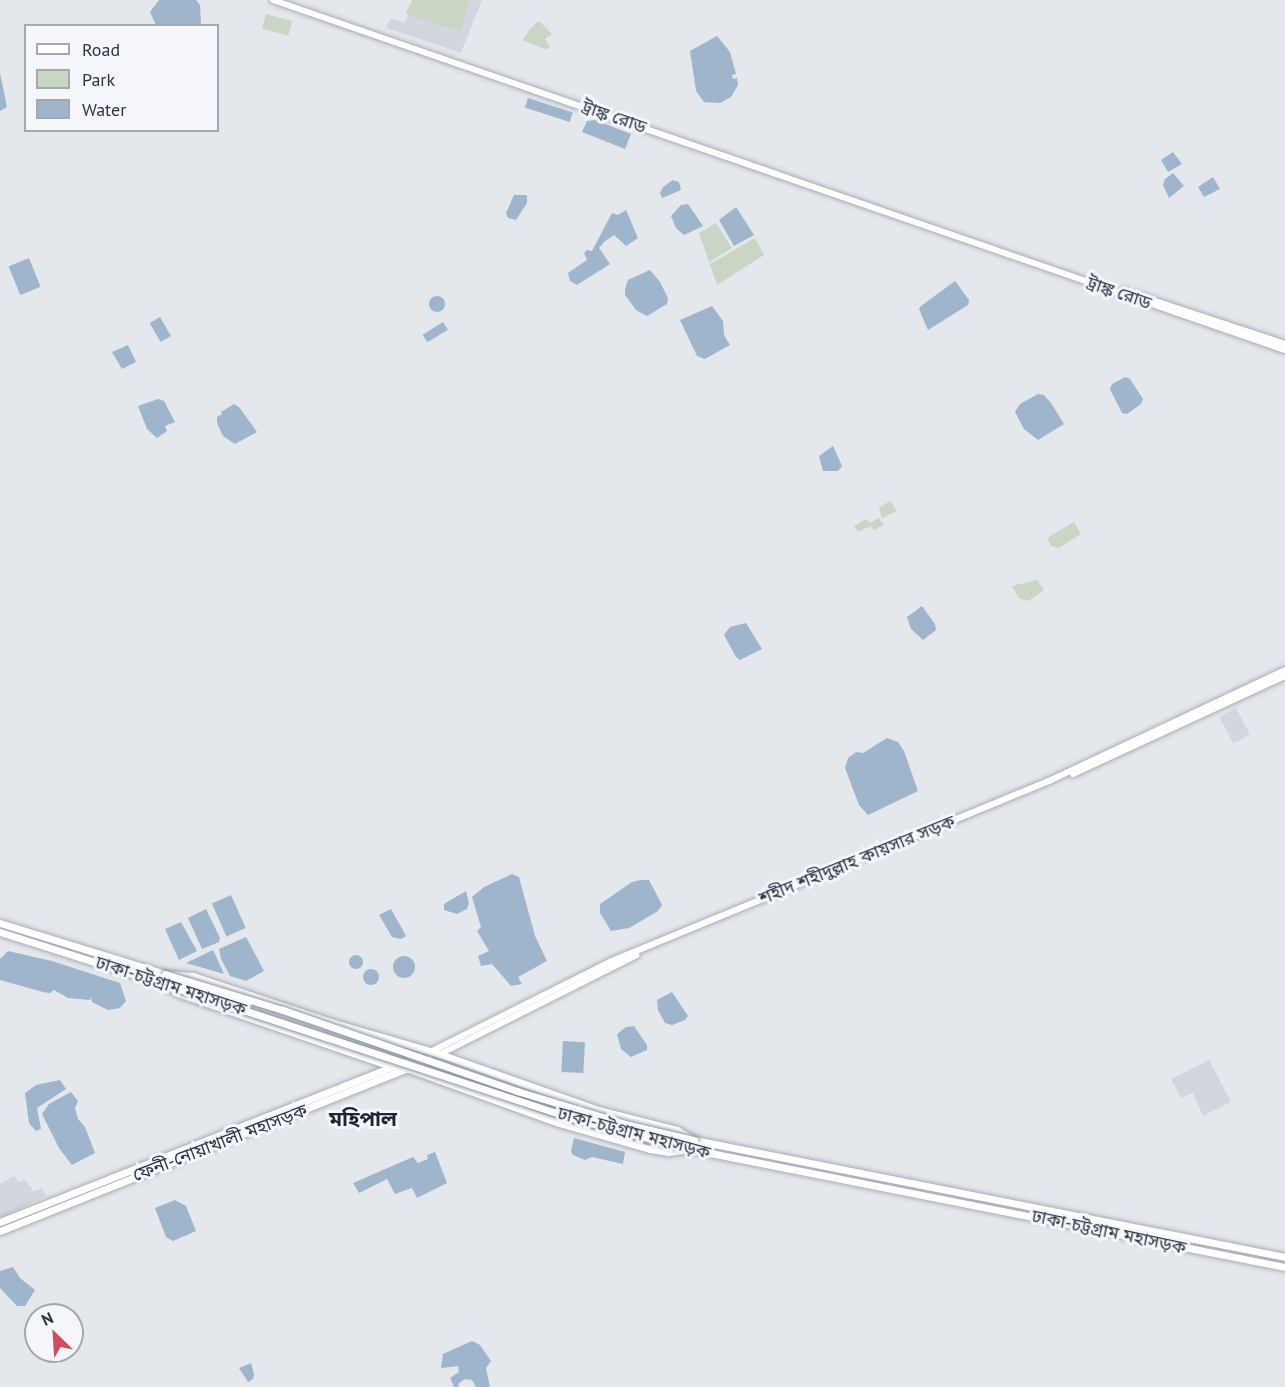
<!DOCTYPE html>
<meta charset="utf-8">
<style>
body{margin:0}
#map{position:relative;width:1285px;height:1387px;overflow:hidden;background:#e4e7ec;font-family:"PT Sans","Noto Sans Bengali",sans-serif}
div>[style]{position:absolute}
.built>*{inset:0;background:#d2d6de;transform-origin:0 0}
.green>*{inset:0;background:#c9d5c5;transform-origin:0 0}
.water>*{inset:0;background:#9fb5cb;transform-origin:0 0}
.round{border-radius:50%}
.roads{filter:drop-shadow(0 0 2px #a9aeb6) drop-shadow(0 0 2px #a9aeb6)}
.secondary>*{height:6px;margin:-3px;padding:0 3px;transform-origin:3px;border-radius:3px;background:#fff}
.trunk>*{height:7px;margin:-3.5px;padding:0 3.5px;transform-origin:3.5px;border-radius:3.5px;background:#fff}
.bridges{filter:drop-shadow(0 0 2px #8b94a2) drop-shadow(0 0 2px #8b94a2)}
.trunk-bridge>*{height:7px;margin:-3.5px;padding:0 3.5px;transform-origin:3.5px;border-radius:3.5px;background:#fff}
span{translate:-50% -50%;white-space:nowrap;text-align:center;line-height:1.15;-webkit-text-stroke:6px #f4f6f9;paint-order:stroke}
.street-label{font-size:18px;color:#2b3544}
.quarter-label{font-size:21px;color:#1d2635;font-weight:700}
.legend{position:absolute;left:24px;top:24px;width:195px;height:108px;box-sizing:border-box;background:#f4f6f9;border:2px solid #a4a9b1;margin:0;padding:8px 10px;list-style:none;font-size:18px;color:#2b3544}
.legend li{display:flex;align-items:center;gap:12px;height:30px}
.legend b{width:30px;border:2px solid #a4a9b1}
.north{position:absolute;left:24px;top:1303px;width:60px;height:60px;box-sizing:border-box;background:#f4f6f9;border:2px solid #a4a9b1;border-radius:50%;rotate:335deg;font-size:16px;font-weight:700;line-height:24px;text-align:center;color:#2b3544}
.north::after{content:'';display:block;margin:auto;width:21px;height:27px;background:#ce4b60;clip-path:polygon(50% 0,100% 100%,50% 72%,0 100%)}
</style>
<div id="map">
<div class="built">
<div style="clip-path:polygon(414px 0,482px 0,461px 53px,386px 28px,391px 18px,405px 23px)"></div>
<div style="left:1236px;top:708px;width:30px;height:19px;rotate:62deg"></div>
<div style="clip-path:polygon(1209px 1060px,1231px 1102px,1203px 1116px,1193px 1093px,1181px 1098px,1171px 1079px)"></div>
<div style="clip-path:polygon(14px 1176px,19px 1182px,24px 1180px,32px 1188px,31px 1192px,42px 1188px,46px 1196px,0 1218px,0 1184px)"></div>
</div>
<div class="green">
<div style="clip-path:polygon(412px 0,470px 0,460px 31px,406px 14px)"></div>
<div style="left:266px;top:14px;width:27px;height:15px;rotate:15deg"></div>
<div style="clip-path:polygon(539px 21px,552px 34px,545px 39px,550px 48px,544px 49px,523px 40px,530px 29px)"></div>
<div style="clip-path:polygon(716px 223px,732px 248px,709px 262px,699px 233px)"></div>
<div style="clip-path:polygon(755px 238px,764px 255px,717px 285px,710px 264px)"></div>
<div style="clip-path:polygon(890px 501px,897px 511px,882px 518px,879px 508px)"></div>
<div style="clip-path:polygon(879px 518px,884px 525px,874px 530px,871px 526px,858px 532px,854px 526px,866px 519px,870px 523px)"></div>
<div style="clip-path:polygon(1074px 522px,1081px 534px,1059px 548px,1051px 546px,1047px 538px)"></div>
<div style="clip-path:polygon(1037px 580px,1044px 590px,1028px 601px,1019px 598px,1012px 586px)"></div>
</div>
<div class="water">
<div style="clip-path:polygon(159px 0,196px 0,200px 5px,201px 25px,156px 25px,150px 12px)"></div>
<div style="clip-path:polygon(717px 36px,730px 52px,736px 74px,732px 75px,733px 79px,737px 78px,738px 85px,731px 97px,720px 103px,704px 102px,696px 91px,690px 51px)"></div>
<div style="clip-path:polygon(0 73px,7px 107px,0 111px)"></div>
<div style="left:528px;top:98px;width:47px;height:10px;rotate:18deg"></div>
<div style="clip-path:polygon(595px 120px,631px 134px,625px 149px,582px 132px,587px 121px)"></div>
<div style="clip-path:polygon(1173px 152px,1182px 164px,1168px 172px,1161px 160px)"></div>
<div style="clip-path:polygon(1173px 173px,1184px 186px,1169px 198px,1163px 185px,1165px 179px)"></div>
<div style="clip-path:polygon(1213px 177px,1220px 189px,1204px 197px,1198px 187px)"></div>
<div style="clip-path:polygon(673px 180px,679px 182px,681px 190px,662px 198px,660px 193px,663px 187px)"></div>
<div style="clip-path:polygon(514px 195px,527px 195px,527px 203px,516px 220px,508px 218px,506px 213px)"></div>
<div style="clip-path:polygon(688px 204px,703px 226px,684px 235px,676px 228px,671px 216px,681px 205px)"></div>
<div style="clip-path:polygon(736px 207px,754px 235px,734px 246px,719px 220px)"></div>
<div style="clip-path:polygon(626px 210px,638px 238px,626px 246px,614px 235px,604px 242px,599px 248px,610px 264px,577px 285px,570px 281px,568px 273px,587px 260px,584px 253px,587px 250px,592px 251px,612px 213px,618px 215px)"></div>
<div style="left:29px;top:258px;width:31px;height:22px;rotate:68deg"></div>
<div style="clip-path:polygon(650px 270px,660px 282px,668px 298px,667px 304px,647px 316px,636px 310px,625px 295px,625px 289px,628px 280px)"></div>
<div style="clip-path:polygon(955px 281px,969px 300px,968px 305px,928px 330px,919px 309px,921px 306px)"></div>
<div class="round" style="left:429px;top:296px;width:16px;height:16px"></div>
<div style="clip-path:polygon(712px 306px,723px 321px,724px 335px,730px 345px,705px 359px,697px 356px,680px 320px)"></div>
<div style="left:160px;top:317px;width:22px;height:12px;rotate:60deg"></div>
<div style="left:443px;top:322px;width:9px;height:24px;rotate:58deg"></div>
<div style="clip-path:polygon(128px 345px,136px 362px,122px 369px,112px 352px)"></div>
<div style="clip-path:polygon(1125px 377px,1130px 379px,1143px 399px,1141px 404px,1127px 414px,1122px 413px,1110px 389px,1112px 384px)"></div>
<div style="clip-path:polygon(1038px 394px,1044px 395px,1051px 403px,1064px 424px,1038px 440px,1024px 429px,1015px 412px,1020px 404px)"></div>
<div style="clip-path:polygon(158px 399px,164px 401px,175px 422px,165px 426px,167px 431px,157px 438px,147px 429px,138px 406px)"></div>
<div style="clip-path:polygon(234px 404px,239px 407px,257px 432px,235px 444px,223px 436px,217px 423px,217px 417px,222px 414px,221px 412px)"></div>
<div style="clip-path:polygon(833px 446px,842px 466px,838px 471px,823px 471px,819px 456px)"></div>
<div style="clip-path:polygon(922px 606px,935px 624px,936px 630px,923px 640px,911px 629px,907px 617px)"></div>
<div style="clip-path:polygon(746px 623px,762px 649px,740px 660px,736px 657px,724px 635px,730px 627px)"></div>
<div style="clip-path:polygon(887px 738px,898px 742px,904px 751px,918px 791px,868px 815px,859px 805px,845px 768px,848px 758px,856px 752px,863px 753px)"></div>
<div style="clip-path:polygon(512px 874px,519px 877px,535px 936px,547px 961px,518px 977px,522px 984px,511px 986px,492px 964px,481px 966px,478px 956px,489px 951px,477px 931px,481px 927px,472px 897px,484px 887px)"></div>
<div style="clip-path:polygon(641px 880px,649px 880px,662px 905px,658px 911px,629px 928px,611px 931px,600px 913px,600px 904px,632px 882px)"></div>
<div style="clip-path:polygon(466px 891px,469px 903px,467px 909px,457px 914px,444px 910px,444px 904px)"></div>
<div style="left:231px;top:895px;width:36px;height:21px;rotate:66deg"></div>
<div style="clip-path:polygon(206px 909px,220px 938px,219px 942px,202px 949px,188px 918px)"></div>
<div style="clip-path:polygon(391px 909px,406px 936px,401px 939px,392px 937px,379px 915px)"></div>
<div style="clip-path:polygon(181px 922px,197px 951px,179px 960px,165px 929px)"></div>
<div style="clip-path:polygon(246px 937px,264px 971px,246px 981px,230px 976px,221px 959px,219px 949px)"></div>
<div style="clip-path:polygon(213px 950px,224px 974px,186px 963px)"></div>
<div style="clip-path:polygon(8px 951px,52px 961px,120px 983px,126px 1001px,120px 1008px,108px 1010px,92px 1002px,91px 997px,90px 1000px,68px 998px,54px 990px,50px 993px,43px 992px,0 980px,0 959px)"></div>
<div class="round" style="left:349px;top:955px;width:14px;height:14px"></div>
<div class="round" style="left:393px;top:956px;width:22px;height:22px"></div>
<div class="round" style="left:363px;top:969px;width:16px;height:16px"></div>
<div style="clip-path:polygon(672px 992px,688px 1016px,685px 1020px,672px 1025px,665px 1023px,658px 1010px,657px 1000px)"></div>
<div style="clip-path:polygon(634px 1026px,647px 1045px,647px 1050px,631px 1057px,621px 1049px,617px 1034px,626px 1027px)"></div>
<div style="left:563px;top:1041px;width:22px;height:31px;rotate:3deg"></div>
<div style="clip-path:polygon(60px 1080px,66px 1089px,37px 1108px,41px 1129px,36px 1131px,29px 1123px,25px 1093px,36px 1085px)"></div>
<div style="clip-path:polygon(71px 1092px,78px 1101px,75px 1108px,78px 1119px,85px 1127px,95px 1153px,72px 1165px,59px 1148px,42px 1114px,49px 1104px)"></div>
<div style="clip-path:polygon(574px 1138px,625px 1152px,623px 1164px,592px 1157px,585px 1160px,573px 1155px,571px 1151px)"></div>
<div style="clip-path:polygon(435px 1152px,447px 1183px,417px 1198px,412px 1188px,395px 1194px,387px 1179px,359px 1193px,353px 1183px,413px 1157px,418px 1163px,428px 1159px,427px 1155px)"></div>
<div style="clip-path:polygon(175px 1200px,186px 1206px,196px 1231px,173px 1241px,166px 1237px,155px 1208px)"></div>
<div style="clip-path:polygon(13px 1267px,20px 1278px,35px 1290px,25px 1306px,17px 1306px,0 1288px,0 1271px)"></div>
<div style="clip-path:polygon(472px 1341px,480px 1345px,491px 1361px,486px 1368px,490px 1387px,476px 1387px,472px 1380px,465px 1379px,459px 1383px,458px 1387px,454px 1387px,450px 1378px,459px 1372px,458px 1366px,441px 1368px,443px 1354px)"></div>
<div style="clip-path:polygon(251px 1363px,254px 1374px,253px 1379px,248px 1382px,239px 1368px)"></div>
</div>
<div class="roads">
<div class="secondary">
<div style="left:273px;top:0;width:1071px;rotate:19.08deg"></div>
<div style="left:1125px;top:291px;width:169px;rotate:18.3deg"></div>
<div style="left:1073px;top:774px;width:234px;rotate:-24.8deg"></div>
<div style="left:430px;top:1052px;width:203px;rotate:-26.6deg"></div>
<div style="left:612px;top:961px;width:473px;rotate:-22.4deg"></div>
<div style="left:1049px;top:781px;width:261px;rotate:-25.2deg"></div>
<div style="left:440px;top:1054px;width:220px;rotate:-26.7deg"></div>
</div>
<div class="trunk">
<div style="left:0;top:923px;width:173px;rotate:17.2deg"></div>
<div style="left:165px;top:974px;width:28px;rotate:4deg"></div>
<div style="left:193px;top:976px;width:149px;rotate:18.4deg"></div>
<div style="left:334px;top:1023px;width:110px;rotate:16.3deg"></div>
<div style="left:440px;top:1054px;width:168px;rotate:19.5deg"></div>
<div style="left:598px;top:1110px;width:81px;rotate:14.2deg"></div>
<div style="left:677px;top:1130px;width:20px;rotate:30deg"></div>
<div style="left:694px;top:1140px;width:602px;rotate:11.2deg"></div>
<div style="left:0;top:932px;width:169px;rotate:17.6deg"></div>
<div style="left:161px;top:983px;width:22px;rotate:30deg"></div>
<div style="left:180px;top:994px;width:217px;rotate:18.9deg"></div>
<div style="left:385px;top:1064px;width:25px;rotate:12deg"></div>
<div style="left:409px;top:1069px;width:159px;rotate:19.8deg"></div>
<div style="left:559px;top:1123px;width:95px;rotate:15.9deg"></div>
<div style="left:650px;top:1149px;width:18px;rotate:9deg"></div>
<div style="left:668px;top:1152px;width:22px;rotate:-8deg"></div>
<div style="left:690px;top:1149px;width:607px;rotate:11.22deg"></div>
<div style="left:0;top:1222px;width:451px;rotate:-21.6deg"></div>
<div style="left:0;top:1231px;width:462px;rotate:-21.8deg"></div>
</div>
</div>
<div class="bridges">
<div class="trunk-bridge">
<div style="left:165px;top:974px;width:123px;rotate:17deg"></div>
<div style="left:283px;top:1010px;width:248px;rotate:19.1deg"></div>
<div style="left:517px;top:1091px;width:117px;rotate:16.9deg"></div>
<div style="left:629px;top:1125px;width:67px;rotate:13deg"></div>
<div style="left:161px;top:983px;width:436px;rotate:18.2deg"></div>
<div style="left:575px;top:1119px;width:119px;rotate:14.6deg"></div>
</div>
</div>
<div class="street-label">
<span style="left:614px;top:117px;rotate:19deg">ট্রাঙ্ক রোড</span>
<span style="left:1119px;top:293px;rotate:19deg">ট্রাঙ্ক রোড</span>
<span style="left:857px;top:860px;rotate:-22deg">শহীদ শহীদুল্লাহ কায়সার সড়ক</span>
<span style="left:171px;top:986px;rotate:18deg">ঢাকা-চট্টগ্রাম মহাসড়ক</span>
<span style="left:634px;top:1133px;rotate:15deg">ঢাকা-চট্টগ্রাম মহাসড়ক</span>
<span style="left:220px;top:1143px;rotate:-21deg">ফেনী-নোয়াখালী মহাসড়ক</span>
<span style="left:1109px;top:1232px;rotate:12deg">ঢাকা-চট্টগ্রাম মহাসড়ক</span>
</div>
<div class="quarter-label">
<span style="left:363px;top:1119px">মহিপাল</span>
</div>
<ul class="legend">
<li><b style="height:8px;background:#fff"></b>Road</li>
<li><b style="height:16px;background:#c9d5c5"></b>Park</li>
<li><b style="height:16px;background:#9fb5cb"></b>Water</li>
</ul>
<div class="north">N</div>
</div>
